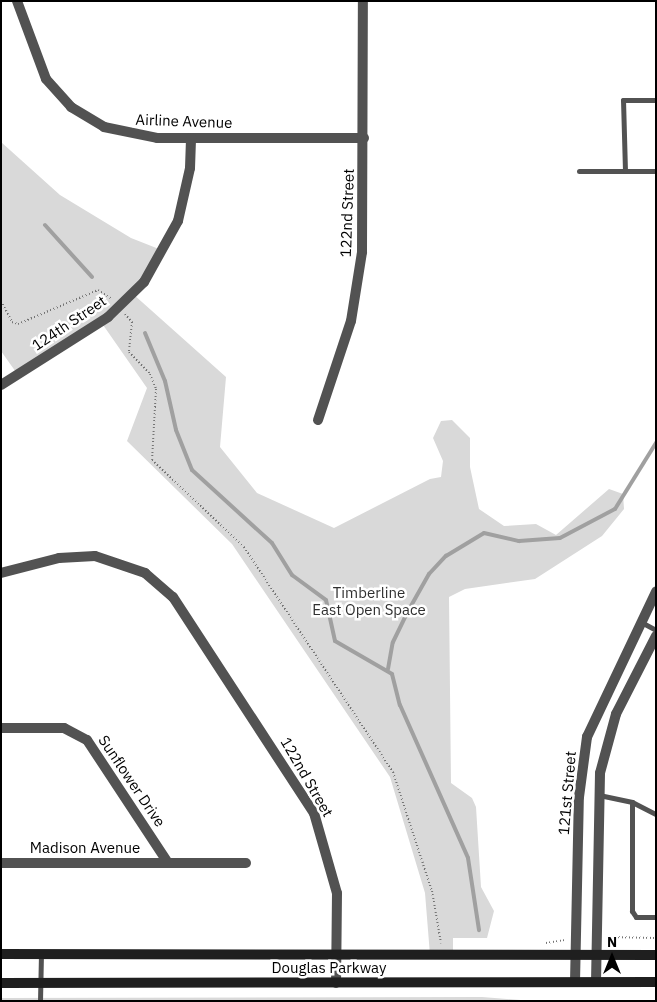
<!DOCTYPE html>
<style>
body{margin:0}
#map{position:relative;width:657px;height:1002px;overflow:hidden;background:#fff;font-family:"IBM Plex Sans",sans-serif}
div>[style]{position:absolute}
.green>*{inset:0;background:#d9d9d9}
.stream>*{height:4px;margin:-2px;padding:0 2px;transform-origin:2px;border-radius:2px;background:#a0a0a0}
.path>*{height:2px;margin-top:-1px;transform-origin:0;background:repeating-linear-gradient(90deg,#747474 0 1px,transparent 0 3.5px)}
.service>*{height:5px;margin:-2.5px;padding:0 2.5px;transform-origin:2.5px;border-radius:2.5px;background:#525252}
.minor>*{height:10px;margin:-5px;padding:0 5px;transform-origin:5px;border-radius:5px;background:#525252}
.tertiary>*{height:10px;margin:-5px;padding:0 5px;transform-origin:5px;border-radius:5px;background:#525252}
.secondary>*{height:10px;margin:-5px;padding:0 5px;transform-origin:5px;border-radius:5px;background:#1f1f1f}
span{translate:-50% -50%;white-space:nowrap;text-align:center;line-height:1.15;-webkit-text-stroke:5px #fff;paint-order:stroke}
.street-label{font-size:15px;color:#000}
.park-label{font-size:15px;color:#303030}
.frame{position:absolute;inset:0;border:2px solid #000;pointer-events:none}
.north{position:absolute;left:587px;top:932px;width:50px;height:50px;-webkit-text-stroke:4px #fff;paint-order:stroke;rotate:0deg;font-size:14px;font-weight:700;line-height:20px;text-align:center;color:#000}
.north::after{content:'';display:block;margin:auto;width:18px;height:22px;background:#000;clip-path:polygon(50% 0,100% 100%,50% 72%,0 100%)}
</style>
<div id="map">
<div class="green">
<div style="clip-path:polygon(1px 142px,60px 195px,131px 238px,164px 251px,133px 294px,226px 377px,220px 447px,257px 493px,334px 528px,430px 479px,441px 477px,443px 461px,433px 438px,441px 421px,452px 420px,470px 438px,470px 467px,479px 509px,504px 526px,536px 524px,556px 535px,609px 489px,623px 494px,624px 509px,602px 536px,535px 579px,465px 589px,449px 597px,451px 783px,472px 798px,476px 807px,481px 887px,494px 911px,487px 938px,453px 938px,453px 955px,430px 955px,425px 893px,390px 777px,232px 544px,127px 441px,147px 388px,101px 322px,18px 375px,1px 351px)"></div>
<div style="clip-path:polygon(482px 997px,533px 1001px,1px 1001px,1px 998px)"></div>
</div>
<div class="stream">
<div style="left:45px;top:225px;width:70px;rotate:47.9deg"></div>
<div style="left:145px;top:333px;width:52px;rotate:67.4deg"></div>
<div style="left:165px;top:381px;width:50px;rotate:77.3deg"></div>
<div style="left:176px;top:430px;width:43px;rotate:68.2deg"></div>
<div style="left:192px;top:470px;width:108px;rotate:42.4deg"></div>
<div style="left:272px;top:543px;width:38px;rotate:58deg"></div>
<div style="left:292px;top:575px;width:42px;rotate:36.3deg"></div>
<div style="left:326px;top:600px;width:42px;rotate:77.6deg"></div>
<div style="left:335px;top:641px;width:66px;rotate:30.1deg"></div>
<div style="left:392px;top:674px;width:32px;rotate:76deg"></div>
<div style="left:400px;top:705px;width:167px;rotate:66deg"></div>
<div style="left:468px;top:858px;width:73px;rotate:81.3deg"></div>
<div style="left:388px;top:669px;width:27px;rotate:-80deg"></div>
<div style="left:393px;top:642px;width:32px;rotate:-64deg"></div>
<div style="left:407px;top:613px;width:45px;rotate:-60.6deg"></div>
<div style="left:429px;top:574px;width:25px;rotate:-47deg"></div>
<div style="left:446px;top:556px;width:44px;rotate:-31.2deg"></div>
<div style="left:484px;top:533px;width:36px;rotate:13deg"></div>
<div style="left:519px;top:541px;width:41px;rotate:-4.2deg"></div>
<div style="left:560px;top:538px;width:62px;rotate:-27.8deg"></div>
<div style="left:615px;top:509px;width:78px;rotate:-58.2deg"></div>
</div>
<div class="path">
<div style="left:1px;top:301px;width:24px;rotate:62deg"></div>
<div style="left:12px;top:322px;width:6px;rotate:18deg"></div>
<div style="left:18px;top:324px;width:87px;rotate:-23deg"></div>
<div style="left:98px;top:290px;width:17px;rotate:33deg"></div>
<div style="left:125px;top:314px;width:11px;rotate:49deg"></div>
<div style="left:132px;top:322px;width:30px;rotate:96deg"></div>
<div style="left:129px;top:352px;width:30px;rotate:46deg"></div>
<div style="left:150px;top:374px;width:16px;rotate:68deg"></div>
<div style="left:156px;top:389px;width:71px;rotate:93.2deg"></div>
<div style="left:152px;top:460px;width:127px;rotate:43.4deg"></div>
<div style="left:244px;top:547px;width:270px;rotate:56.5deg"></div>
<div style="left:393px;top:772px;width:125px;rotate:71.9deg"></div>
<div style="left:432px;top:891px;width:53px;rotate:80.2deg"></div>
<div style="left:608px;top:937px;width:48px;rotate:1.2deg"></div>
<div style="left:546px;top:943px;width:20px;rotate:-9deg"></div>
</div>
<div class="service">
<div style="left:579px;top:171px;width:77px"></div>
<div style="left:625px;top:171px;width:71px;rotate:-91.6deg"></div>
<div style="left:623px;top:100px;width:33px"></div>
<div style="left:641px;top:622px;width:17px;rotate:28deg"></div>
<div style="left:599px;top:795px;width:34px;rotate:12deg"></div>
<div style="left:632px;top:802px;width:27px;rotate:27deg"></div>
<div style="left:632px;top:802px;width:109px;rotate:90deg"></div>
<div style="left:632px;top:911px;width:7px;rotate:56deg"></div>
<div style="left:636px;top:917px;width:20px"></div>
<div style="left:40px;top:1001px;width:47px;rotate:-88.8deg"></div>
</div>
<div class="minor">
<div style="left:17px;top:1px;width:83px;rotate:69.6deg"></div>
<div style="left:46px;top:79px;width:38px;rotate:48deg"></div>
<div style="left:71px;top:107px;width:39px;rotate:31deg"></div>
<div style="left:104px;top:127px;width:54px;rotate:11.7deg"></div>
<div style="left:157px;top:138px;width:207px"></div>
<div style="left:1px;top:385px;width:127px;rotate:-32.4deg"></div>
<div style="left:108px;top:317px;width:50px;rotate:-44.2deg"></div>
<div style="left:144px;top:282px;width:70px;rotate:-60.9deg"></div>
<div style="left:178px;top:221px;width:54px;rotate:-77.2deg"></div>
<div style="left:190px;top:168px;width:30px;rotate:-88deg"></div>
<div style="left:318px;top:420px;width:104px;rotate:-71.6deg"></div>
<div style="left:351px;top:321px;width:70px;rotate:-80.9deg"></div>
<div style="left:362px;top:252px;width:251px;rotate:-89.8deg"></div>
<div style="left:1px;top:573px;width:60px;rotate:-14.5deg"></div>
<div style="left:59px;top:558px;width:36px;rotate:-3deg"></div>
<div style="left:95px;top:556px;width:53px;rotate:18.8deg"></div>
<div style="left:145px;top:573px;width:37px;rotate:41deg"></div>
<div style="left:173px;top:597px;width:258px;rotate:56.9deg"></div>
<div style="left:314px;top:813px;width:83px;rotate:74deg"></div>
<div style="left:337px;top:893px;width:90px;rotate:90.6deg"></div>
<div style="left:1px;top:728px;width:63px"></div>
<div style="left:64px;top:728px;width:26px;rotate:28deg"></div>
<div style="left:87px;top:740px;width:147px;rotate:56.6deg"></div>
<div style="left:1px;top:863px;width:245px"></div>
</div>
<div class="tertiary">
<div style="left:575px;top:982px;width:185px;rotate:-88.8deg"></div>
<div style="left:579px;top:797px;width:61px;rotate:-82.4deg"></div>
<div style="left:587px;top:737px;width:161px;rotate:-64.6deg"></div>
<div style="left:596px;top:982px;width:209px;rotate:-88.9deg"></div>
<div style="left:600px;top:773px;width:61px;rotate:-74.8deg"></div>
<div style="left:616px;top:714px;width:88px;rotate:-62.9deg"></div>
</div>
<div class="secondary">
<div style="left:1px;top:954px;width:655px;rotate:0.09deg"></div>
<div style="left:1px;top:983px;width:655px;rotate:-0.09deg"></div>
</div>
<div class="street-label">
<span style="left:184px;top:121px;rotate:2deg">Airline Avenue</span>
<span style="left:347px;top:213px;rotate:-88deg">122nd Street</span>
<span style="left:69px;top:323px;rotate:-34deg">124th Street</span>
<span style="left:307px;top:777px;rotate:60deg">122nd Street</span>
<span style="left:132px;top:781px;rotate:56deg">Sunflower Drive</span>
<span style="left:567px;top:793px;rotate:-85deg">121st Street</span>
<span style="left:85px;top:848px">Madison Avenue</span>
<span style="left:329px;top:968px">Douglas Parkway</span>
</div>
<div class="park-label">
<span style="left:369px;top:601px">Timberline<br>East Open Space</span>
</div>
<div class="frame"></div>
<div class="north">N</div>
</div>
